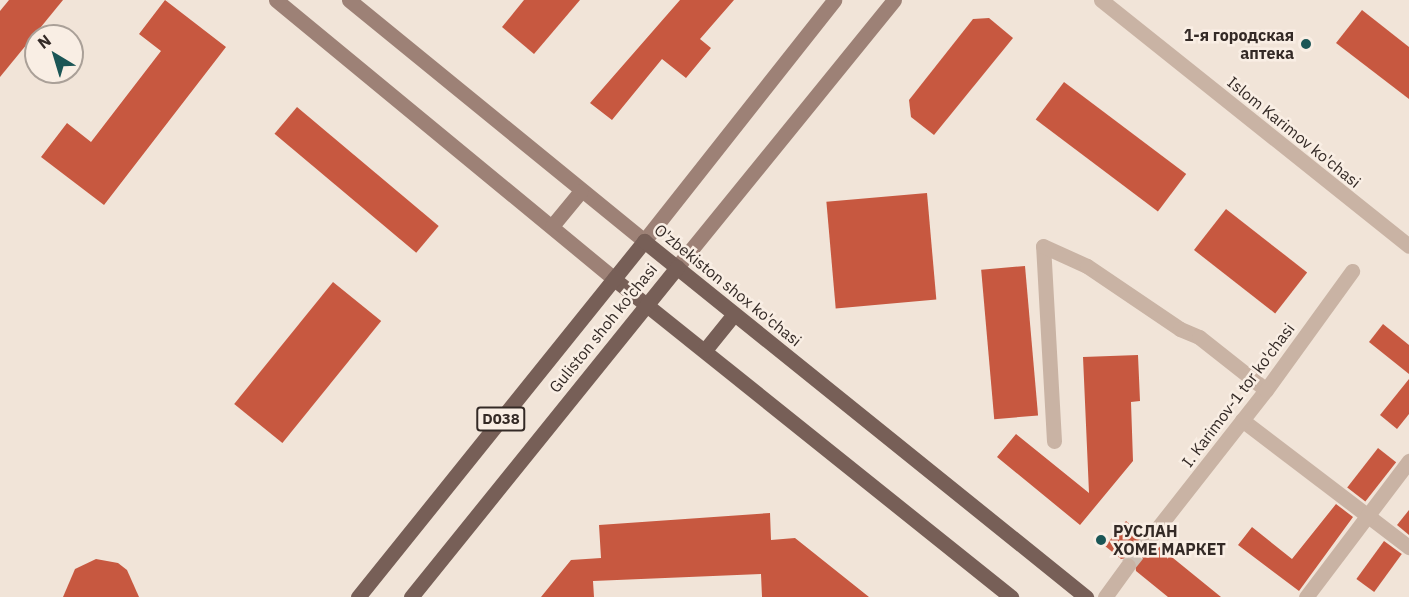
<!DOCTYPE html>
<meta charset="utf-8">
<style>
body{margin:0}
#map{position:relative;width:1409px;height:597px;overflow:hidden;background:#f1e4d8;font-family:"IBM Plex Sans",sans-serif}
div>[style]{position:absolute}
.building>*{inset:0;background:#c75840;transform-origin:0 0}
.minor-tunnel>*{height:15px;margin-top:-7.5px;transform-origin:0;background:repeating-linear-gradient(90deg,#cbbfb4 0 15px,transparent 0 23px)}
.minor>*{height:15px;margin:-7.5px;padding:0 7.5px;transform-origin:7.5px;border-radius:7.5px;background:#c9b3a4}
.tertiary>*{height:15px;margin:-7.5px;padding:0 7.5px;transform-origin:7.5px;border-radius:7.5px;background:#c9b3a4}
.secondary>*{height:15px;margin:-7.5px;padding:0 7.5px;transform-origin:7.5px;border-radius:7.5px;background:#9d8176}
.primary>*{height:15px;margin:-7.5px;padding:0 7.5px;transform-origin:7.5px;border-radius:7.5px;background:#775f57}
.dots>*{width:16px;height:16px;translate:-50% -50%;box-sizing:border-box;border:3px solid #f9eee4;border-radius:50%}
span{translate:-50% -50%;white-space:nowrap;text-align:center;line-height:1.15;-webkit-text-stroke:5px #f9eee4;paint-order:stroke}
.shield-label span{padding:2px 4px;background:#f9eee4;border:2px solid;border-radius:4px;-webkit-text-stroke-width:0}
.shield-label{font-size:15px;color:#342a26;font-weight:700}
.poi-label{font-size:16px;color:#342a26;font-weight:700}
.right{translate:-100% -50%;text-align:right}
.left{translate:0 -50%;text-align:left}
.street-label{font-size:16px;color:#342a26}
.north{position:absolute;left:24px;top:24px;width:60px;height:60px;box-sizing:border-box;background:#f9eee4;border:2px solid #aaa098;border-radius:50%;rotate:322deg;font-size:16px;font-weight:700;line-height:24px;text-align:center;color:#342a26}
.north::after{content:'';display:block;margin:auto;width:21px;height:27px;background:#1b5656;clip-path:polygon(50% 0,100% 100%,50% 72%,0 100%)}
</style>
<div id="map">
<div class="building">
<div style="clip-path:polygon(9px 0,63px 0,0 77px,0 11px)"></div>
<div style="clip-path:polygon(165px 0,226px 47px,104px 205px,41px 157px,67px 123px,91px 142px,161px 51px,139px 34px)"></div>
<div style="clip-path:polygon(524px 0,580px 0,534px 54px,502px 27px)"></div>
<div style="clip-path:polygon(680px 0,734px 0,700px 39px,711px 48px,686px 78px,662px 59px,612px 120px,590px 103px)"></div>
<div style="clip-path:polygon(1362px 10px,1409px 47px,1409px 99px,1336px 43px)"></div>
<div style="clip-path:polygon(989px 18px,1013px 38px,934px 135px,911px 117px,909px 100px,973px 19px)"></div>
<div style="left:1064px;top:82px;width:153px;height:47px;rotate:37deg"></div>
<div style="left:297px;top:107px;width:185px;height:35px;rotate:40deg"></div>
<div style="left:927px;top:193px;width:107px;height:101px;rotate:85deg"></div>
<div style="left:1226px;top:209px;width:103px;height:52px;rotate:38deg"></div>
<div style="left:1025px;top:266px;width:150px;height:44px;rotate:85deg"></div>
<div style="left:333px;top:282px;width:62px;height:157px;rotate:39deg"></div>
<div style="clip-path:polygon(1383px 324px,1409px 345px,1409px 374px,1369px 342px)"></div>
<div style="clip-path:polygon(1138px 355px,1140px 401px,1131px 402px,1133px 461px,1080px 525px,997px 457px,1016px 434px,1089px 493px,1083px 357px)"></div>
<div style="clip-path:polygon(1409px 379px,1409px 414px,1397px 429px,1380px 415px)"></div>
<div style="left:1378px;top:448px;width:23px;height:50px;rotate:38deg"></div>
<div style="clip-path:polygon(1336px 504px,1353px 517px,1299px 591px,1238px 545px,1252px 527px,1292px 559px)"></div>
<div style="clip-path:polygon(1409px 510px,1409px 535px,1397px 525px)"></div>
<div style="clip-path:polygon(770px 513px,771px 540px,795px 538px,869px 597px,762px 597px,761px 574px,593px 581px,594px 597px,541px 597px,571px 560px,601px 558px,599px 525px)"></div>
<div style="clip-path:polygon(1126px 521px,1141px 533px,1143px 546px,1157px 545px,1221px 597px,1168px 597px,1136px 571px,1134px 557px,1121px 559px,1105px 546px)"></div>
<div style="left:1384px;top:541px;width:22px;height:47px;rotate:36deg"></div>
<div style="clip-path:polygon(96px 559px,118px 563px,127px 570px,139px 597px,63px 597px,75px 569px)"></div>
</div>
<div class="minor-tunnel">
<div style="left:1128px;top:565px;width:33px;rotate:-51deg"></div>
</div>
<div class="minor">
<div style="left:1242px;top:420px;width:210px;rotate:37.3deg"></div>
<div style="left:1054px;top:441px;width:195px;rotate:-93.2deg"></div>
<div style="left:1043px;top:246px;width:48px;rotate:24.4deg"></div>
<div style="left:1087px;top:266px;width:112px;rotate:34.1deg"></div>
<div style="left:1180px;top:329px;width:21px;rotate:23deg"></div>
<div style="left:1199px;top:337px;width:85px;rotate:38.3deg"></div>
<div style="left:1149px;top:539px;width:189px;rotate:-51.9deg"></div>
<div style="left:1266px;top:390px;width:147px;rotate:-54.1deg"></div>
<div style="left:1105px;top:597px;width:39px;rotate:-54deg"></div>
<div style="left:1306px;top:597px;width:171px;rotate:-52.9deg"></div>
</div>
<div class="tertiary">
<div style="left:1101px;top:0;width:394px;rotate:38.6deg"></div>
</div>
<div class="secondary">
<div style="left:276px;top:0;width:438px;rotate:39.5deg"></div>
<div style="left:349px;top:0;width:381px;rotate:39.2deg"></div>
<div style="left:644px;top:241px;width:307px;rotate:-51.7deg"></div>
<div style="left:552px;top:226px;width:45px;rotate:-50.4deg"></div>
<div style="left:677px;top:267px;width:344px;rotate:-50.9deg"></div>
</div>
<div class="primary">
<div style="left:614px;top:279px;width:509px;rotate:38.69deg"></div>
<div style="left:705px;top:350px;width:46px;rotate:-51.1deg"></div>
<div style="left:358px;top:597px;width:457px;rotate:-51.2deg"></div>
<div style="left:644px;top:241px;width:568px;rotate:38.85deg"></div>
<div style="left:411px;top:597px;width:424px;rotate:-51.1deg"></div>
</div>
<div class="dots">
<div style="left:1306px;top:44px;background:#1b5656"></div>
<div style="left:1101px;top:540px;background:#1b5656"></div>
</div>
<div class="shield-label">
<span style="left:501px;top:419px">D038</span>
</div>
<div class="poi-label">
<span class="right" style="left:1294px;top:44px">1-я городская<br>аптека</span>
<span class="left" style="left:1113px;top:540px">РУСЛАН<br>ХОМЕ МАРКЕТ</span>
</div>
<div class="street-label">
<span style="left:1294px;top:132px;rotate:39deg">Islom Karimov ko'chasi</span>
<span style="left:728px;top:285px;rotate:39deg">O'zbekiston shox ko'chasi</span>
<span style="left:603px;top:328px;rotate:-51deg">Guliston shoh ko'chasi</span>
<span style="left:1238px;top:395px;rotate:-53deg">I. Karimov-1 tor ko'chasi</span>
</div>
<div class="north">N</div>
</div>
